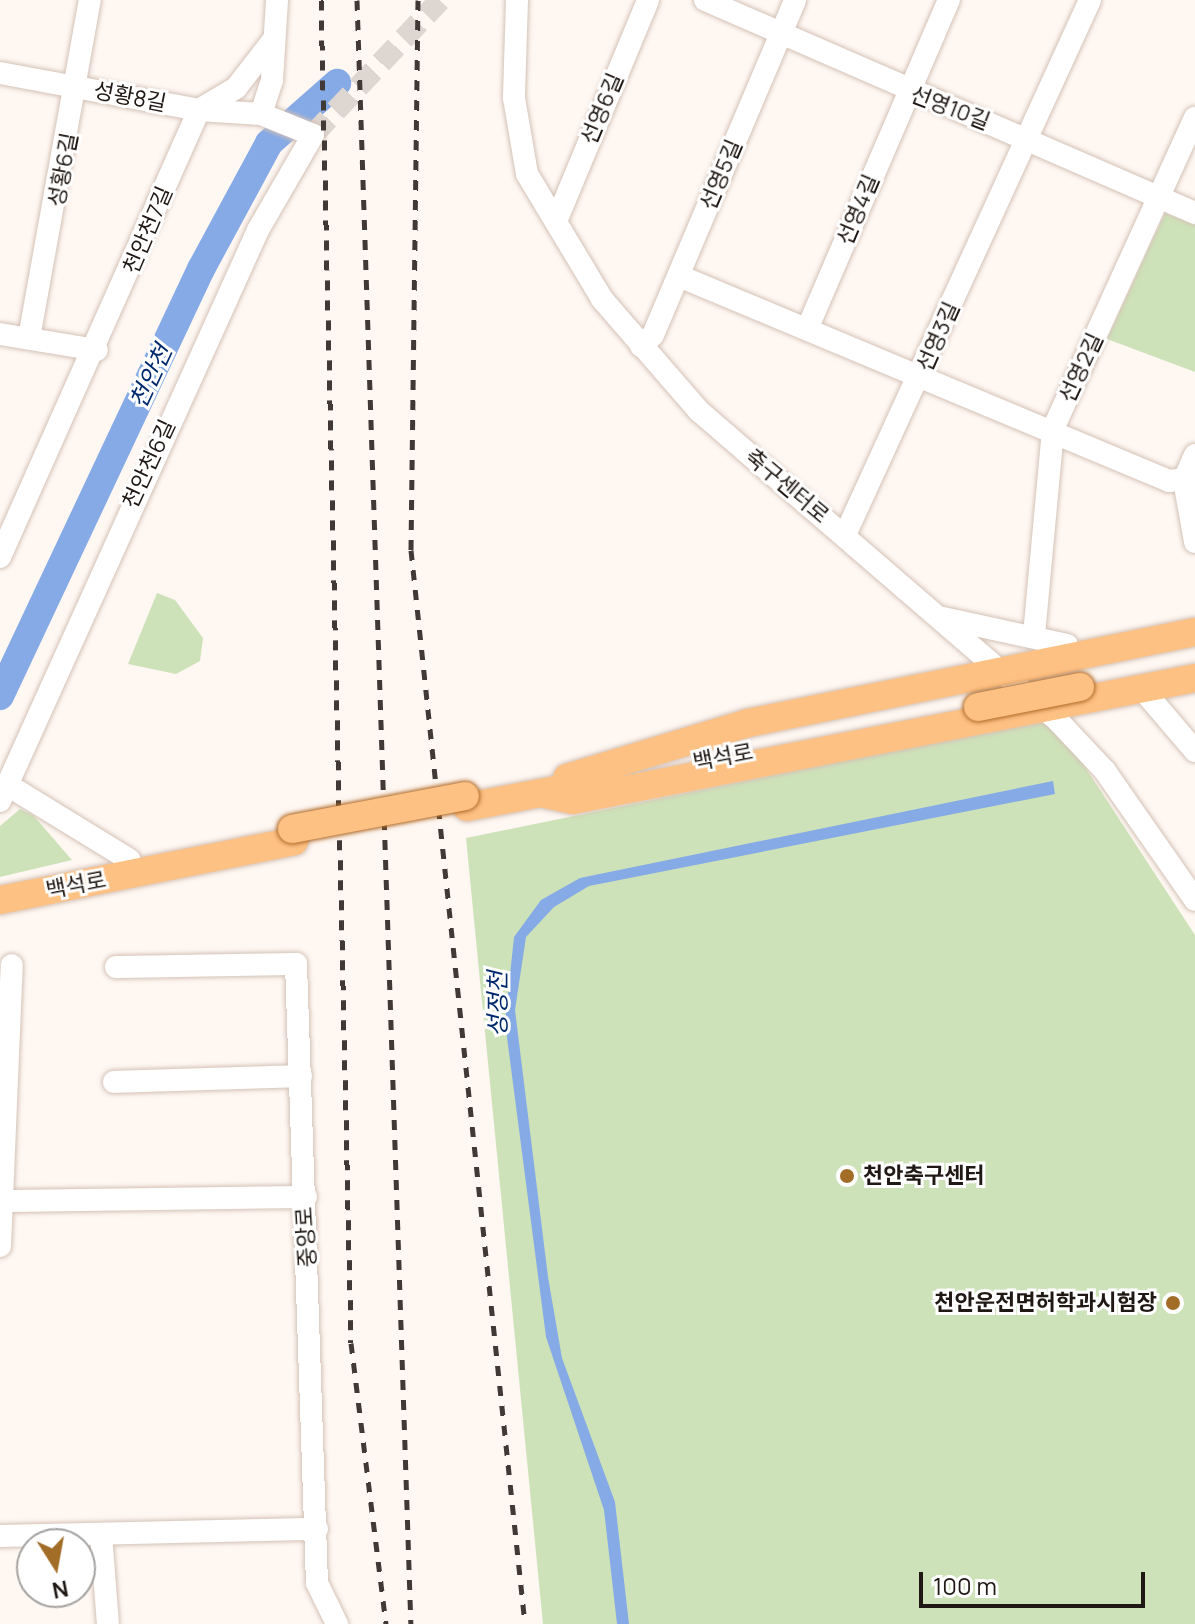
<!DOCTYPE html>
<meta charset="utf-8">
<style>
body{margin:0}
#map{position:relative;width:1195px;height:1624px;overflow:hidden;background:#fef7f2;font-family:Manrope,"Noto Sans KR",sans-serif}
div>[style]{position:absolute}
.green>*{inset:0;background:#cee2b9}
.water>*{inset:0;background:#86aae6}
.river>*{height:28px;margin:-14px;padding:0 14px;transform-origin:14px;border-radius:14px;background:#86aae6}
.minor-tunnel>*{height:22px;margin-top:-11px;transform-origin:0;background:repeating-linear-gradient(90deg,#ddd6d1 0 22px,transparent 0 33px)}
.roads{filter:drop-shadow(0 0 2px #d4c2b6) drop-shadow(0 0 2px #d4c2b6)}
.minor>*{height:22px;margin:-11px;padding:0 11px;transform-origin:11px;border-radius:11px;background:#fff}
.major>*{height:28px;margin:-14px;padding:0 14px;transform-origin:14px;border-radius:14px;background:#fec184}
.rail>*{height:5px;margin-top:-2.5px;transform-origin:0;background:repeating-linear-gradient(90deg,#403935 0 10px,transparent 0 20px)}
.bridges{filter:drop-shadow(0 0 2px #b06b28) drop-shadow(0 0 2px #b06b28)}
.major-bridge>*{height:28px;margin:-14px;padding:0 14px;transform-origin:14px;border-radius:14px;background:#fec184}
.dots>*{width:22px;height:22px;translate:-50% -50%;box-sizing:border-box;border:4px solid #fff;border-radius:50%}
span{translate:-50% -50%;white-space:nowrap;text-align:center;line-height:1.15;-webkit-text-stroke:6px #fff;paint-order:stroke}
.street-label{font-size:22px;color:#1f1814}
.poi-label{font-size:22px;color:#1f1814;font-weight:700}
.left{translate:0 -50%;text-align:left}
.right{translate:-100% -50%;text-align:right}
.water-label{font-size:24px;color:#00296d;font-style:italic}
.north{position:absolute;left:16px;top:1528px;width:80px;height:80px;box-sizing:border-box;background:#fff;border:2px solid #a5a3a1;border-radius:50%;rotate:169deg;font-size:22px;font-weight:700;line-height:32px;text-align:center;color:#1f1814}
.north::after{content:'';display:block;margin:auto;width:28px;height:36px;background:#a26d27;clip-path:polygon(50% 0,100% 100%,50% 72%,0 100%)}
.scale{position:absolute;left:919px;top:1572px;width:226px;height:36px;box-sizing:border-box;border:4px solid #1f1814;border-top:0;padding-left:10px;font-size:24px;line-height:28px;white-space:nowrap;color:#1f1814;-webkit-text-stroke:6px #fff;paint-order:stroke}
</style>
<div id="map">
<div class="green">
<div style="clip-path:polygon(1165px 213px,1195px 225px,1195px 372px,1107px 339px)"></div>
<div style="clip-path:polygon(157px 593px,175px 600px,203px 638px,200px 661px,176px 674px,128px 664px)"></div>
<div style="clip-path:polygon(1053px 718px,1195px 935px,1195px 1624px,543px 1624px,466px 838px)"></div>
<div style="clip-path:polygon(20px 809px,33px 815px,72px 860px,0 877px,0 826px)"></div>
</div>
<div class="water">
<div style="clip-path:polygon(1053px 781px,1055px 794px,589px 886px,554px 907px,526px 937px,515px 1010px,548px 1277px,562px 1358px,615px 1502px,629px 1624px,617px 1624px,604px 1510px,546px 1337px,505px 1022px,514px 937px,541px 900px,580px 878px)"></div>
</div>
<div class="river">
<div style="left:0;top:696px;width:472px;rotate:-64.8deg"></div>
<div style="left:201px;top:269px;width:143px;rotate:-61.6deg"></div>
<div style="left:269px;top:143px;width:91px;rotate:-41.4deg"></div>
</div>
<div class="minor-tunnel">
<div style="left:313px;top:135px;width:185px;rotate:-46.7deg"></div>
</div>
<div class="roads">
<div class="minor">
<div style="left:517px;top:0;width:98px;rotate:91.8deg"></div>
<div style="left:514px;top:98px;width:77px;rotate:80.3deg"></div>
<div style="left:527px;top:174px;width:146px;rotate:59deg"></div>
<div style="left:602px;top:299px;width:148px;rotate:49.1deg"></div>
<div style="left:699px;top:411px;width:476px;rotate:40.8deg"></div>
<div style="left:1059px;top:722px;width:67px;rotate:46.8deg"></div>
<div style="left:1105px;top:771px;width:157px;rotate:55.1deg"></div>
<div style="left:705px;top:0;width:534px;rotate:23.49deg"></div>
<div style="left:0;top:73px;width:202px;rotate:10.5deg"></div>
<div style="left:199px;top:110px;width:62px;rotate:3.7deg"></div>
<div style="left:557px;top:219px;width:237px;rotate:-67.4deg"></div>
<div style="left:679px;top:276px;width:531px;rotate:22.7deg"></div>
<div style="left:1169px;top:481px;width:26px;rotate:-7deg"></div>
<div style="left:808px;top:327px;width:356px;rotate:-66.7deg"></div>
<div style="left:0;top:334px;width:98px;rotate:9.4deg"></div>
<div style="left:29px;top:338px;width:343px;rotate:-79.8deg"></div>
<div style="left:641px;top:346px;width:16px;rotate:-43deg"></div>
<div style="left:653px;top:335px;width:364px;rotate:-67deg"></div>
<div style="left:1195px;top:455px;width:27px;rotate:114deg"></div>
<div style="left:1184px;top:480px;width:63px;rotate:79.9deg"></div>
<div style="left:845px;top:535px;width:588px;rotate:-65.39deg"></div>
<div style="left:0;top:557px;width:489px;rotate:-66deg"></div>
<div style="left:199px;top:110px;width:43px;rotate:-30.7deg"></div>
<div style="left:236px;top:88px;width:62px;rotate:-52.2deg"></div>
<div style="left:943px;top:618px;width:127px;rotate:12.3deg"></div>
<div style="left:1034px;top:635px;width:207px;rotate:-84.7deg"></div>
<div style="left:1053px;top:429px;width:342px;rotate:-65.5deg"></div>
<div style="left:1143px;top:690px;width:80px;rotate:49.6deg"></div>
<div style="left:6px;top:784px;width:145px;rotate:31.5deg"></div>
<div style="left:0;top:801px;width:627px;rotate:-65.68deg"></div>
<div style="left:258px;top:230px;width:110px;rotate:-59.9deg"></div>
<div style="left:313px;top:135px;width:56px;rotate:-158deg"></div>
<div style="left:261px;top:114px;width:36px;rotate:-72deg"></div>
<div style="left:272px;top:80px;width:80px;rotate:-86.4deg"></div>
<div style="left:116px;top:967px;width:180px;rotate:-1deg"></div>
<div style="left:296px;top:964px;width:619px;rotate:88.06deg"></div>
<div style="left:317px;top:1583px;width:46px;rotate:64deg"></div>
<div style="left:114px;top:1082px;width:187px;rotate:-1.8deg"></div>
<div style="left:4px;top:1201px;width:302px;rotate:-0.8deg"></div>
<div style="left:0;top:1246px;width:281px;rotate:-87.6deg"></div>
<div style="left:101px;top:1534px;width:90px;rotate:85.6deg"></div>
<div style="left:0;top:1536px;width:317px;rotate:-1.3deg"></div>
</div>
<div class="major">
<div style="left:567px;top:778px;width:189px;rotate:-16.9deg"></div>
<div style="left:748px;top:723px;width:456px;rotate:-11.5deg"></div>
<div style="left:540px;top:793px;width:34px;rotate:12deg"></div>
<div style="left:573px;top:800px;width:634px;rotate:-11.1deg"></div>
<div style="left:467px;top:807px;width:91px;rotate:-10.8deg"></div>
<div style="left:0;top:900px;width:300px;rotate:-11.3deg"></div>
</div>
</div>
<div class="rail">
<div style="left:321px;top:0;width:1343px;rotate:88.72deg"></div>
<div style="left:351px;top:1343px;width:283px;rotate:82.9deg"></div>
<div style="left:357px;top:0;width:1625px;rotate:88.1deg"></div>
<div style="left:418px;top:0;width:550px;rotate:90.73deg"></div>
<div style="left:411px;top:550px;width:1080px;rotate:83.94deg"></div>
</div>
<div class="bridges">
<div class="major-bridge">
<div style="left:978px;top:707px;width:104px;rotate:-11.1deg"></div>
<div style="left:292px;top:829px;width:176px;rotate:-10.8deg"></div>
</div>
</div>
<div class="dots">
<div style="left:847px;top:1176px;background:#a26d27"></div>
<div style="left:1173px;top:1303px;background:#a26d27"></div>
</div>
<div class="street-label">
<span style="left:130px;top:97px;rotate:11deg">성황8길</span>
<span style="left:950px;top:108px;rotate:21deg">선영10길</span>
<span style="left:602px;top:109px;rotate:-67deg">선영6길</span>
<span style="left:63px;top:170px;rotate:-79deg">성황6길</span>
<span style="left:721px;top:175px;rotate:-67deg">선영5길</span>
<span style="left:858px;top:210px;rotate:-67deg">선영4길</span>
<span style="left:148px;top:230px;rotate:-67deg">천안천7길</span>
<span style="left:938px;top:337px;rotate:-66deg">선영3길</span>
<span style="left:1081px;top:368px;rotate:-65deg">선영2길</span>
<span style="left:149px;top:464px;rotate:-65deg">천안천6길</span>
<span style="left:787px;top:486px;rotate:40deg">축구센터로</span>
<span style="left:723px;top:757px;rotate:-11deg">백석로</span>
<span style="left:76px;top:885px;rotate:-11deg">백석로</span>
<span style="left:306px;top:1237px;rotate:-94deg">중앙로</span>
</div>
<div class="poi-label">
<span class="left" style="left:863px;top:1176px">천안축구센터</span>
<span class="right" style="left:1157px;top:1303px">천안운전면허학과시험장</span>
</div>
<div class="water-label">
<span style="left:150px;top:376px;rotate:-65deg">천안천</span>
<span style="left:497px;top:1004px;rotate:-90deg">성정천</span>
</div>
<div class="north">N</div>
<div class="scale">100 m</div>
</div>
